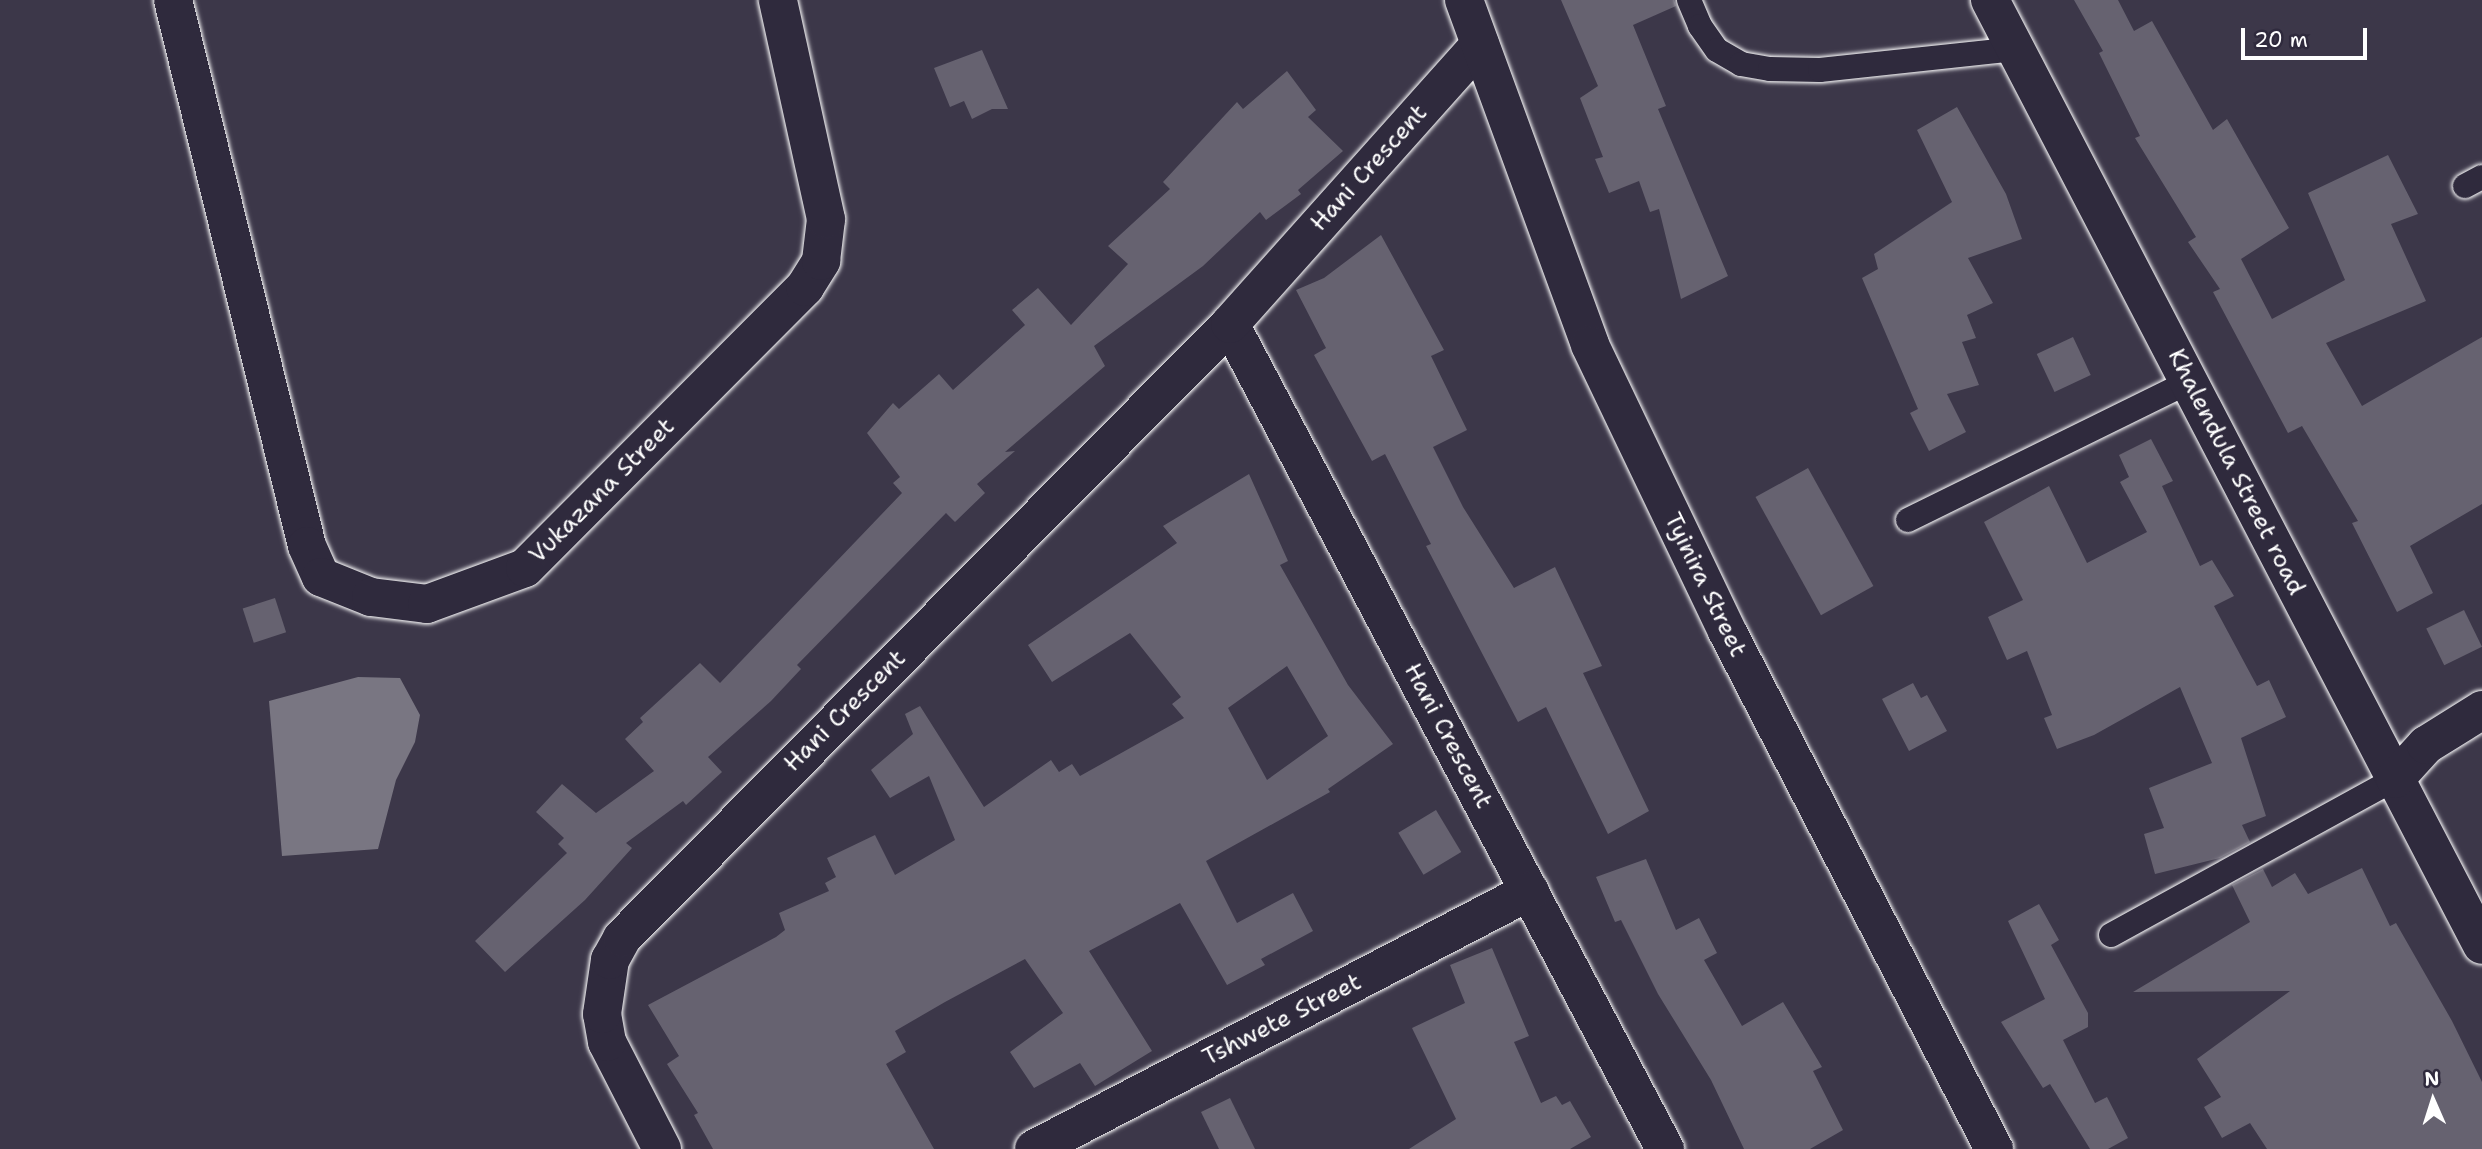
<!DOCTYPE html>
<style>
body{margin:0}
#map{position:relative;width:2482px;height:1149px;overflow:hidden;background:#3c3749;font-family:"Shantell Sans",sans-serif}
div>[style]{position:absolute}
.water>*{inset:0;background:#797682}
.building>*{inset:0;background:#666270;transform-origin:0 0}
.roads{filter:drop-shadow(0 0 2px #fff) drop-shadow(0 0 2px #fff)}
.lane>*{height:24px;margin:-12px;padding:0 12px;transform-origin:12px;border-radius:12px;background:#2f2a3d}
.street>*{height:38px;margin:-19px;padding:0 19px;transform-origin:19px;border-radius:19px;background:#2f2a3d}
.secondary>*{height:38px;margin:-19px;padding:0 19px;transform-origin:19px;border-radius:19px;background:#2f2a3d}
span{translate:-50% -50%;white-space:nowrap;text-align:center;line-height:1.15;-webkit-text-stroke:6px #2f2a3d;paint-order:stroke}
.street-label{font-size:24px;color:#fff}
.north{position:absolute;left:2398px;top:1065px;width:70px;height:70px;-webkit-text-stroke:5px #2f2a3d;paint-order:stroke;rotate:357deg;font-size:19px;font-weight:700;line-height:28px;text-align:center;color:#fff}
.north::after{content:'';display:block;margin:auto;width:24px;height:32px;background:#fff;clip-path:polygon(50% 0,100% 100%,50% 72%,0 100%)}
.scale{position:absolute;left:2241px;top:28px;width:126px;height:32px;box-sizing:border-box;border:4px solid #fff;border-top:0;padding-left:9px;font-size:21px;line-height:24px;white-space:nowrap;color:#fff;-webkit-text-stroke:5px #2f2a3d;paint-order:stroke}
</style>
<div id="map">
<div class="water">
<div style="clip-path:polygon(358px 677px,400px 678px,420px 715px,415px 742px,396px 780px,378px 849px,282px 856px,269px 701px)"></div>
</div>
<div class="building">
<div style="clip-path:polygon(1561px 0,1674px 0,1676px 6px,1633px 25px,1666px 106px,1658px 109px,1728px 276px,1681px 299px,1659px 209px,1650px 212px,1639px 181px,1609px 193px,1595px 159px,1603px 157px,1580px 98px,1598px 86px)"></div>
<div style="clip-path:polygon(2074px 0,2118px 0,2134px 31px,2152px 21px,2213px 130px,2227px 119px,2289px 228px,2241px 259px,2272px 319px,2345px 280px,2308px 193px,2388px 155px,2418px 214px,2391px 224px,2426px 301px,2326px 343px,2362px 406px,2482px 337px,2482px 504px,2410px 546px,2433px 593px,2397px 612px,2352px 523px,2358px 521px,2302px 426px,2288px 433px,2213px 292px,2220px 289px,2188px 242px,2196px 237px,2135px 138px,2140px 136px,2099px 53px,2103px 51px)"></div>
<div style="clip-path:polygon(982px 50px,1008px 109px,992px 109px,972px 119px,964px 101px,950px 107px,934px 68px)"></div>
<div style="clip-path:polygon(1287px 71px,1316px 110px,1308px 117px,1343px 151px,1298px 190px,1301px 194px,1266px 220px,1260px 212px,1203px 266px,1094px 346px,1105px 366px,1005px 452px,1015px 451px,977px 484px,985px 493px,955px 522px,946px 513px,797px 665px,801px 669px,771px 701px,708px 757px,722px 772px,686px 805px,683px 801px,626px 843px,632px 848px,585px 900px,505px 972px,475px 941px,567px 853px,558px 844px,564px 838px,536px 812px,562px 784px,596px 813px,654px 771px,625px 739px,643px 722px,640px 718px,700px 663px,720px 683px,902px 493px,893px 483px,900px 477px,867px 433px,893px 403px,899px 409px,939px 374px,953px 390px,1025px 325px,1012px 310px,1038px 288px,1071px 325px,1128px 264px,1108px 246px,1170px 189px,1163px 182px,1237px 102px,1243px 109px)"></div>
<div style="clip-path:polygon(1957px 107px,2006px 194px,2022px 239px,1968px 258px,1993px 303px,1967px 315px,1976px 338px,1962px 342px,1979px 385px,1947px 394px,1966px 432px,1929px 451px,1910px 413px,1918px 409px,1862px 278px,1878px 269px,1874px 254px,1952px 202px,1917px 130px)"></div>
<div style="clip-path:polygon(1381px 235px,1444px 350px,1431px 356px,1467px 430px,1433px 447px,1463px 507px,1514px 588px,1555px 567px,1602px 666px,1583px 673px,1649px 811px,1608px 834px,1546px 707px,1518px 722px,1426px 546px,1431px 544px,1385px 454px,1372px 461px,1314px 355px,1326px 348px,1296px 290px,1324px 278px)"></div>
<div style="left:2073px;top:337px;width:42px;height:40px;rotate:65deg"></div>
<div style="clip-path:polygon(2151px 439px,2173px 481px,2162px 486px,2200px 566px,2212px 560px,2234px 596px,2214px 606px,2257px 686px,2269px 680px,2286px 717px,2241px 738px,2266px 816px,2242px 825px,2250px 842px,2220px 858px,2155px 874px,2144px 834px,2164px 828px,2149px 788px,2212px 763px,2180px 687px,2094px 735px,2057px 749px,2044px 718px,2052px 715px,2027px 651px,2007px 660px,1988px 617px,2023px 600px,1984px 522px,2049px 486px,2087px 563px,2147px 532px,2120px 482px,2129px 477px,2119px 455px)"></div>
<div style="left:1808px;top:468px;width:135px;height:60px;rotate:61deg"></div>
<div style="clip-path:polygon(evenodd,1249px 474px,1288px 561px,1280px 565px,1348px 685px,1393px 744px,1328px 789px,1330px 792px,1206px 861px,1237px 923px,1293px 893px,1313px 931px,1261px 959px,1265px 965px,1227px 985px,1180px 903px,1089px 951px,1152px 1051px,1095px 1086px,1080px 1063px,1034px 1088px,1010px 1052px,1063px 1013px,1025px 959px,945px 1002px,895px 1031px,906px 1052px,886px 1064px,934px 1149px,713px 1149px,694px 1115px,698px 1113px,667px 1064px,679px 1056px,648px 1005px,776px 937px,785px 930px,779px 913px,829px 891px,825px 883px,836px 877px,827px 858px,875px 835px,895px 875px,955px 840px,929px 776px,890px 798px,871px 770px,913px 734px,905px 714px,920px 706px,984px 807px,1051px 760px,1059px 772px,1072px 764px,1080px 776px,1184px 718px,1172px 704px,1181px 697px,1130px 633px,1052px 682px,1028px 645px,1177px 543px,1163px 526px,1249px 474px,1287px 666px,1328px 736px,1267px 780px,1228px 708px,1287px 666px)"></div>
<div style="left:275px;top:598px;width:36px;height:34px;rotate:72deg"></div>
<div style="left:2464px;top:610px;width:41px;height:42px;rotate:64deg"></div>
<div style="clip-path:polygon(1913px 683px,1921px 698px,1927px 695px,1947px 731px,1909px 751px,1882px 699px)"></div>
<div style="left:1436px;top:810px;width:49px;height:44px;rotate:59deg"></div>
<div style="clip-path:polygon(1646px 859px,1676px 930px,1699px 918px,1717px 953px,1704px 960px,1742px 1026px,1783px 1002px,1822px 1067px,1813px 1071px,1843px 1130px,1810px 1149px,1744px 1149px,1711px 1080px,1658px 994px,1621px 920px,1615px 922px,1596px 877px)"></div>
<div style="clip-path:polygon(2362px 868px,2390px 926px,2396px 923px,2452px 1021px,2482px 1082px,2482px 1149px,2267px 1149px,2250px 1123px,2222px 1138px,2204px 1107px,2221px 1097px,2197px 1059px,2290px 991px,2133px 992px,2250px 922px,2232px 885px,2263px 869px,2272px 887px,2295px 873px,2308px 894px)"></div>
<div style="clip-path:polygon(2039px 904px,2059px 940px,2051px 945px,2088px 1013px,2088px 1027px,2063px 1040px,2095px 1103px,2107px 1097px,2128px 1138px,2108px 1149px,2090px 1149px,2050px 1084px,2043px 1088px,2001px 1022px,2045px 999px,2008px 921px)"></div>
<div style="clip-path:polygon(1492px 948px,1529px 1036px,1514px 1042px,1541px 1103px,1556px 1096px,1562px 1105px,1570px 1101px,1591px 1137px,1570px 1149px,1409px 1149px,1456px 1119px,1412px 1028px,1465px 1003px,1450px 965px)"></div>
<div style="clip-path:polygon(1230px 1098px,1255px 1149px,1219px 1149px,1201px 1112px)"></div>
</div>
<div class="roads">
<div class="lane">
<div style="left:1689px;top:0;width:28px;rotate:67deg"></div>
<div style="left:1700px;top:26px;width:29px;rotate:55deg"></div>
<div style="left:1717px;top:50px;width:28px;rotate:30deg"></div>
<div style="left:1741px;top:64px;width:29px;rotate:10deg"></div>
<div style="left:1770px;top:69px;width:50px;rotate:1.1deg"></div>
<div style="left:1820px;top:70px;width:196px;rotate:-6.1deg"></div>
<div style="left:2465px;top:186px;width:19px;rotate:-28deg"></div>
<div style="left:1908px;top:520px;width:313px;rotate:-26.2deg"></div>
<div style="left:2111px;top:935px;width:324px;rotate:-28.8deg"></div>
</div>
<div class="street">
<div style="left:173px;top:0;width:562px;rotate:76.21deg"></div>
<div style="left:307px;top:546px;width:34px;rotate:66deg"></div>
<div style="left:321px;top:577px;width:54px;rotate:21.8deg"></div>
<div style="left:371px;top:597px;width:56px;rotate:7.1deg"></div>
<div style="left:427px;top:604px;width:104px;rotate:-20.2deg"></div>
<div style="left:525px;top:568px;width:397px;rotate:-45.1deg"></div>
<div style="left:805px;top:287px;width:31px;rotate:-58deg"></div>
<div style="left:821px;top:261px;width:42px;rotate:-83.2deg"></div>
<div style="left:826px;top:219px;width:224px;rotate:-102.4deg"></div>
<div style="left:1990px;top:0;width:1065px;rotate:62.5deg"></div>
<div style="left:1230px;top:324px;width:933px;rotate:62.2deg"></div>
<div style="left:2395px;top:779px;width:46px;rotate:-47.6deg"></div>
<div style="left:2426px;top:745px;width:66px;rotate:-32deg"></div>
<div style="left:662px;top:1149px;width:120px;rotate:-117.2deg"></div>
<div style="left:607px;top:1042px;width:28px;rotate:-100deg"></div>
<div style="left:602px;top:1014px;width:55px;rotate:-81.6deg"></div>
<div style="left:610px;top:960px;width:25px;rotate:-61deg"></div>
<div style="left:622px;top:938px;width:864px;rotate:-45.28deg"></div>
<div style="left:1230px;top:324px;width:375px;rotate:-48.2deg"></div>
<div style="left:1034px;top:1149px;width:559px;rotate:-27.48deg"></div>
</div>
<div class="secondary">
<div style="left:1464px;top:0;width:367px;rotate:69.9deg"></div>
<div style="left:1590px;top:345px;width:317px;rotate:64.4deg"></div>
<div style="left:1727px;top:631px;width:583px;rotate:62.73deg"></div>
</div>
</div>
<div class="street-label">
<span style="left:1369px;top:168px;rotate:-48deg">Hani Crescent</span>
<span style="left:2236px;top:472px;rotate:63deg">Khalendula Street road</span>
<span style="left:602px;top:491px;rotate:-45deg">Vukazana Street</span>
<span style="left:1705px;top:585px;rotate:64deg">Tyinira Street</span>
<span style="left:845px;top:711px;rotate:-45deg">Hani Crescent</span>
<span style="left:1448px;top:736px;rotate:62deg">Hani Crescent</span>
<span style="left:1282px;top:1020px;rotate:-27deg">Tshwete Street</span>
</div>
<div class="north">N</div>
<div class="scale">20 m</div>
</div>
